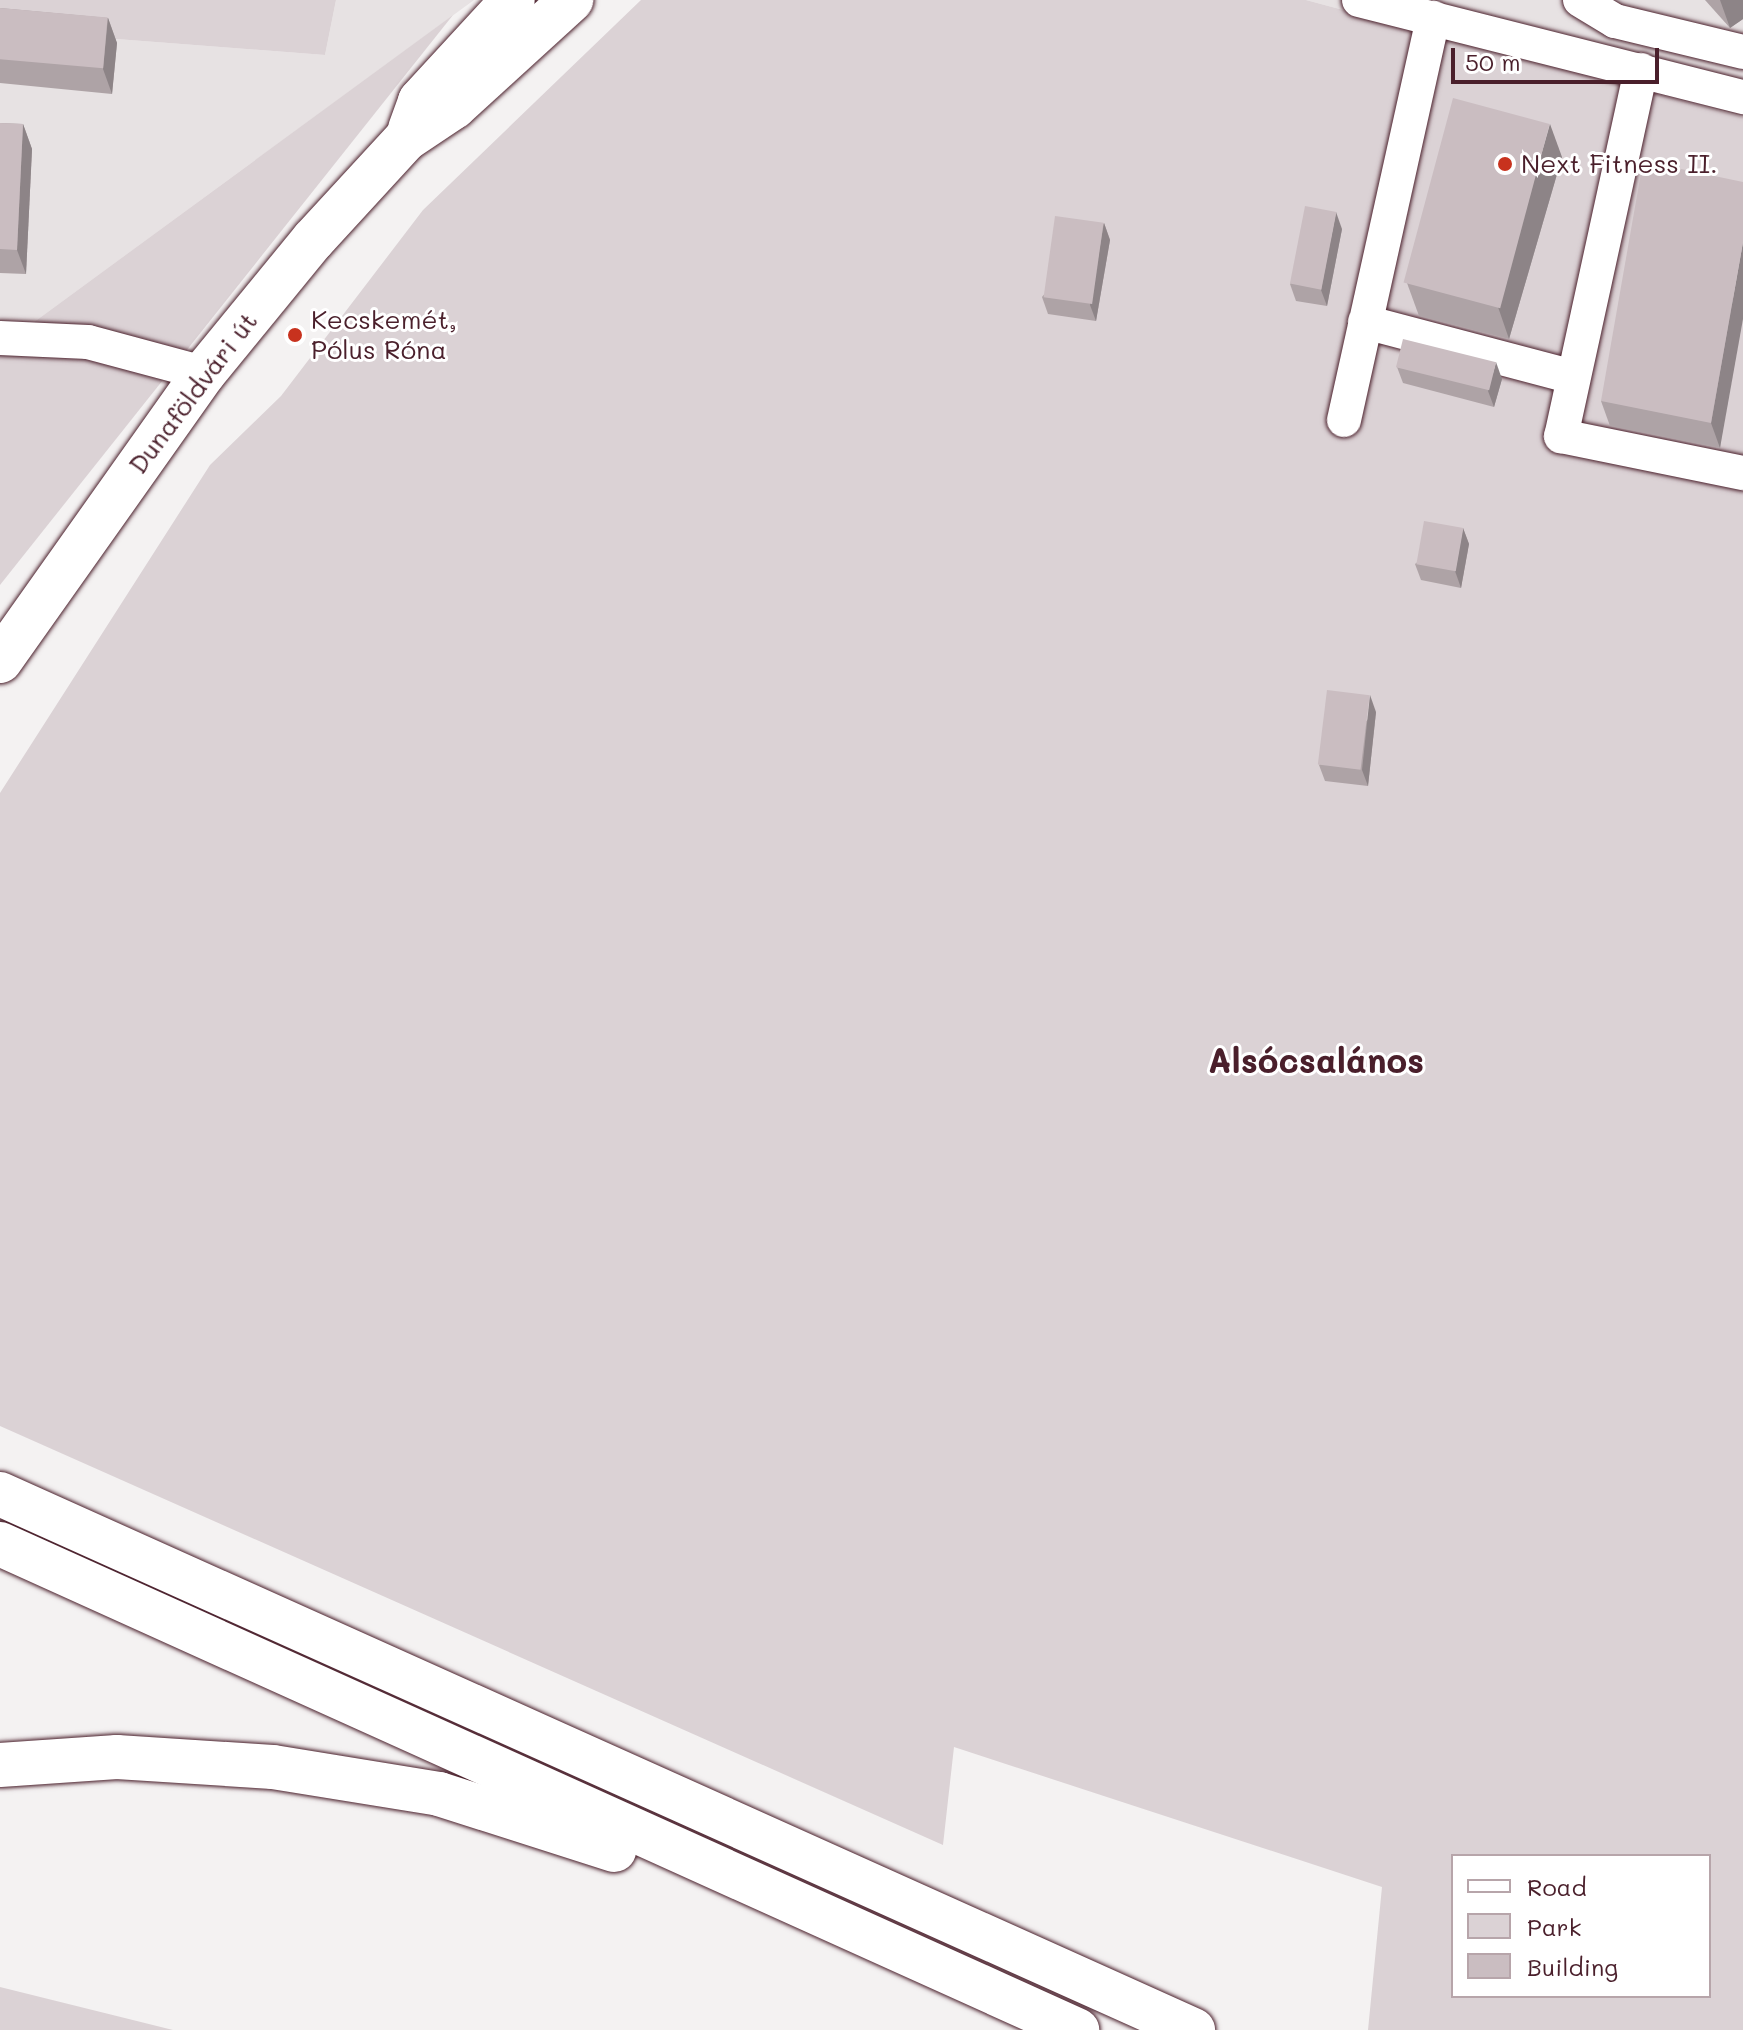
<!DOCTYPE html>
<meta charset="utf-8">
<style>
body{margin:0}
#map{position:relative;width:1743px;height:2030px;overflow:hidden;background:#f4f2f2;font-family:Mali,sans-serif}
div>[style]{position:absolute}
.built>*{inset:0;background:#e7e2e3}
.green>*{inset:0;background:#dbd2d5}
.roads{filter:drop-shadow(0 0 2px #4a1f2b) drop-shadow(0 0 2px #4a1f2b)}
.minor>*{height:34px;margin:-17px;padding:0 17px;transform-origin:17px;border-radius:17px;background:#fff}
.major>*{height:44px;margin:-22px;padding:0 22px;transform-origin:22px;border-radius:22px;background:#fff}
.highway>*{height:44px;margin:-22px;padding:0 22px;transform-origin:22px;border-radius:22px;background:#fff}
.wall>*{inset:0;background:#aea3a6}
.shaded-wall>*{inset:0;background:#8d8487}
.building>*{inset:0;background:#cabdc1;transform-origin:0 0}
.dots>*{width:22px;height:22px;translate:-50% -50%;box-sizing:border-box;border:4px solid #fff;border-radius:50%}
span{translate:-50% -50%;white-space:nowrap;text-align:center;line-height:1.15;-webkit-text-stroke:6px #fff;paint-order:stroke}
.poi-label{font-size:26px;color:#4a1f2b}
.left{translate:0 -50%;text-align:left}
.street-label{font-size:26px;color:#4a1f2b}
.district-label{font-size:34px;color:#4a1f2b;font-weight:700}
.legend{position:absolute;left:1451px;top:1854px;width:260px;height:144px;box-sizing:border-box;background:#fff;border:2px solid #b7a5aa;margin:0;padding:10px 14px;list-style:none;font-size:24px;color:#4a1f2b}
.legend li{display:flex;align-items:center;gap:16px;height:40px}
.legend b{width:40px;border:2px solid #b7a5aa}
.scale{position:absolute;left:1451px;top:48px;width:208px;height:36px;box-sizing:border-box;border:4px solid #4a1f2b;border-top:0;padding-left:10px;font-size:24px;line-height:28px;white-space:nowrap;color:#4a1f2b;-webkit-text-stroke:6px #fff;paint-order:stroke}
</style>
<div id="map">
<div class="built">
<div style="clip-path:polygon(336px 0,474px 0,0 347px,0 30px,325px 55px)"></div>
<div style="clip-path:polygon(1306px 0,1743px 0,1743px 117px)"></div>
</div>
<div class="green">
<div style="clip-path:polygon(0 0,336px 0,325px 55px,0 30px)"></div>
<div style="clip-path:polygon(evenodd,641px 0,1306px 0,1743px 117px,1743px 2030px,1368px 2030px,1382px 1887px,954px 1747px,943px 1845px,0 1426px,0 793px,210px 465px,281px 396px,423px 210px,641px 0,1453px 1856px,1709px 1856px,1709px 1996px,1453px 1996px,1453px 1856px)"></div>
<div style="clip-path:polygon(453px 15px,0 585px,0 347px)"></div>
<div style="clip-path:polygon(0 1987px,173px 2030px,0 2030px)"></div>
</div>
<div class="roads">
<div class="minor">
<div style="left:1359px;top:0;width:396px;rotate:14.2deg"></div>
<div style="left:1580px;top:0;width:41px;rotate:31deg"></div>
<div style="left:1615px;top:21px;width:132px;rotate:13.6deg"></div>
<div style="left:1641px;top:70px;width:375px;rotate:102.3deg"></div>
<div style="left:1561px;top:436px;width:186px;rotate:11.5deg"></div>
<div style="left:1365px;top:322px;width:215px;rotate:14.8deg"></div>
<div style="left:0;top:338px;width:88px;rotate:2.6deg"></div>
<div style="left:88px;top:342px;width:120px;rotate:15deg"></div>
<div style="left:1344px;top:420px;width:412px;rotate:-77.5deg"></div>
</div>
<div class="major">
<div style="left:410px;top:129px;width:30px;rotate:-70deg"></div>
<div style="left:420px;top:101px;width:137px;rotate:-47.4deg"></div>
<div style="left:0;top:661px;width:353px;rotate:-54.7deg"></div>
<div style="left:204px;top:373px;width:172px;rotate:-50.7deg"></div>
<div style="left:313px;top:240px;width:137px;rotate:-47.4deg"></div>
<div style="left:406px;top:139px;width:58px;rotate:-33.7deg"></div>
<div style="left:454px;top:107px;width:159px;rotate:-42.4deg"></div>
</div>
<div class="highway">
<div style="left:0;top:1494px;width:1308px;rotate:24.19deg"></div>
<div style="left:0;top:1544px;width:1182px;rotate:24.29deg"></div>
<div style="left:0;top:1765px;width:117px;rotate:-3.9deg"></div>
<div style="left:117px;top:1757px;width:156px;rotate:3.7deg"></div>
<div style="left:273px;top:1767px;width:168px;rotate:9.2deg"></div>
<div style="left:439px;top:1794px;width:184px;rotate:17.7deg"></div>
</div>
</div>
<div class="wall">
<div style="clip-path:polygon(1705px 0,1743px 0,1743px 19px,1730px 28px)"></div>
<div style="clip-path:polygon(0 8px,108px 18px,117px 43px,112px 94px,0 83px)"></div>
<div style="clip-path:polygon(0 123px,23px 124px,32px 149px,26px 274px,0 273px)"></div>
<div style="clip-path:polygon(1562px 157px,1509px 339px,1419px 316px,1407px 283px)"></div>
<div style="clip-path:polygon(1743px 182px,1720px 448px,1610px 426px,1601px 401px)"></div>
<div style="clip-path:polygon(1104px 223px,1110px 240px,1096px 321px,1048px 314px,1042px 297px)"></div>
<div style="clip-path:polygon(1342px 229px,1327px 306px,1296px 301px,1290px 284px)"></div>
<div style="clip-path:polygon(1397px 367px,1502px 379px,1494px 407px,1403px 383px)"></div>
<div style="clip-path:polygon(1463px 528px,1469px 544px,1461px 588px,1421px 580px,1415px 564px)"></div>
<div style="clip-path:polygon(1376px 712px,1368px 786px,1325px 781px,1319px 765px)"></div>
</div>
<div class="shaded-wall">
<div style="clip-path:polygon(1720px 0,1743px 0,1743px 19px,1730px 28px)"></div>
<div style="clip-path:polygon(108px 18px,117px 43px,112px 94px,103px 69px)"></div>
<div style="clip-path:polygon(23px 124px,32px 149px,26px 274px,17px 250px)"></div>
<div style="clip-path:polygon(1550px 124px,1562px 157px,1509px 339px,1498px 307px)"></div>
<div style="clip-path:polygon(1336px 212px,1342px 229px,1327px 306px,1321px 290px)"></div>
<div style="clip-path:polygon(1104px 223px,1110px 240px,1096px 321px,1090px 305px)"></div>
<div style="clip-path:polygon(1743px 242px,1743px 319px,1720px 448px,1711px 423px)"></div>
<div style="clip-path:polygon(1496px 362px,1502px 379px,1494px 407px,1488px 391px)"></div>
<div style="clip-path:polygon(1463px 528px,1469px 544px,1461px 588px,1455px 571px)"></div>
<div style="clip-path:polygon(1370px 695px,1376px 712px,1368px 786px,1362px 770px)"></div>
</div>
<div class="building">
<div style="left:0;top:8px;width:108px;height:51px;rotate:5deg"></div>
<div style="left:1453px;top:98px;width:100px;height:191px;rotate:15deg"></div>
<div style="clip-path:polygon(0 123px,23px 124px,17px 250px,0 249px)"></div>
<div style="clip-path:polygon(1643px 161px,1743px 182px,1743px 242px,1711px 423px,1601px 401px)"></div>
<div style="left:1305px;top:206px;width:32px;height:79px;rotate:11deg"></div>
<div style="left:1055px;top:216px;width:49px;height:82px;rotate:8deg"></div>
<div style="left:1403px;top:339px;width:96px;height:29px;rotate:14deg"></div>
<div style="left:1424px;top:521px;width:40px;height:44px;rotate:10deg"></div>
<div style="left:1327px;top:690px;width:43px;height:75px;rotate:7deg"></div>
</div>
<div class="dots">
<div style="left:1505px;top:164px;background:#c8321e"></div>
<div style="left:295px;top:335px;background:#c8321e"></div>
</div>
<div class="poi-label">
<span class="left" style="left:1521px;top:164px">Next Fitness II.</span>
<span class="left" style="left:311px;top:335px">Kecskemét,<br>Pólus Róna</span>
</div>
<div class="street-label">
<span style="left:193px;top:393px;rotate:-53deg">Dunaföldvári út</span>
</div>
<div class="district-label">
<span style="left:1316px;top:1060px">Alsócsalános</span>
</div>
<ul class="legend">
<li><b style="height:10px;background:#fff"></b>Road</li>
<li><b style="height:22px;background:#dbd2d5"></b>Park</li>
<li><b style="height:22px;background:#cabdc1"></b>Building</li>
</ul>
<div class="scale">50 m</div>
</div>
